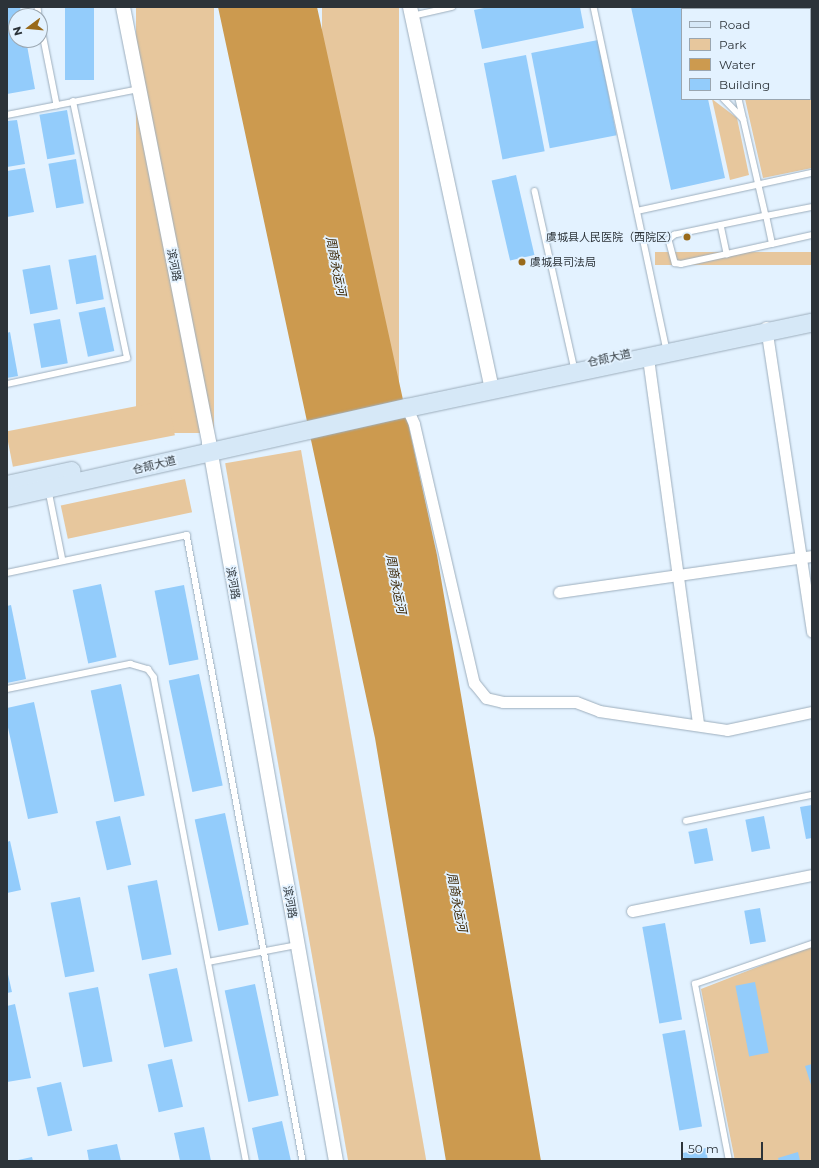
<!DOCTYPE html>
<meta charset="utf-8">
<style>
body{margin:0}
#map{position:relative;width:819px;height:1168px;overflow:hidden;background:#e3f2ff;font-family:Montserrat,"Noto Sans SC",sans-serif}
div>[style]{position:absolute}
.green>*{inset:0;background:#e7c79d;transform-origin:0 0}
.water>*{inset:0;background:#cc9a4f}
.building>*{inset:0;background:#93ccfb;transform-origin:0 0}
.roads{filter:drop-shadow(0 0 1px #9daebd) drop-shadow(0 0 1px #9daebd)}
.service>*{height:5.5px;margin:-2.75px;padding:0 2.75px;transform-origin:2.75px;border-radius:2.75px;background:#fff}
.minor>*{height:11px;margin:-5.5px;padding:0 5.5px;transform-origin:5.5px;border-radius:5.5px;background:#fff}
.tertiary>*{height:14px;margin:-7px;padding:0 7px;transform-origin:7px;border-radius:7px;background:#fff}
.primary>*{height:18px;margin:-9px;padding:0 9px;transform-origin:9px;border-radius:9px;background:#d6e8f7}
.dots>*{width:11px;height:11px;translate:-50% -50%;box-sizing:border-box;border:2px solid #e3f2ff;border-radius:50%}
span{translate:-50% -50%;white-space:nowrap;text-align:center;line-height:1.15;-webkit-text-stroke:3.5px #e3f2ff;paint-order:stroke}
.poi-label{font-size:11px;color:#2c3339}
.right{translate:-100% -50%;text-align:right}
.left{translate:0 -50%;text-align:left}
.street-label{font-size:11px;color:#2c3339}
.water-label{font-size:12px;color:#3a2504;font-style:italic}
.frame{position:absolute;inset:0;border:8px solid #2c3339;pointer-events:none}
.legend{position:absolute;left:681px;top:8px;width:130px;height:92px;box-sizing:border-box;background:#e3f2ff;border:1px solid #9aa6b0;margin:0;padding:5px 7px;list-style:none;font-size:12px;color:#2c3339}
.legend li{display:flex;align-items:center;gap:8px;height:20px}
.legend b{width:20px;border:1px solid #9aa6b0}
.north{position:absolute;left:8px;top:8px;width:40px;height:40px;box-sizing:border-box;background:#e3f2ff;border:1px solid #9aa6b0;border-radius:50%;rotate:254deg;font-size:11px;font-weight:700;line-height:16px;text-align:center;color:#2c3339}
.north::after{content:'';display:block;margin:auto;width:14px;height:18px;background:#996a1b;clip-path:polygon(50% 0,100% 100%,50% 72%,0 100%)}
.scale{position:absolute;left:681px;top:1142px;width:82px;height:18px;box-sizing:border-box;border:2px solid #2c3339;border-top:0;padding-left:5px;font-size:12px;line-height:14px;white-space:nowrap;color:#2c3339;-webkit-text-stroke:3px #e3f2ff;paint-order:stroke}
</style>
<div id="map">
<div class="green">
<div style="left:136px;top:7px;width:78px;height:426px"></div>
<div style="left:322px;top:7px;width:77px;height:390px"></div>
<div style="clip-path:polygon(725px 7px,812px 7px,812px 168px,763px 178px,745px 99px,810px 99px,810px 9px)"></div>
<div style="clip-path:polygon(712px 99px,737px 118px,749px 175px,730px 180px)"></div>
<div style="left:812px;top:252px;width:13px;height:157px;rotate:90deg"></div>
<div style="left:168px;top:400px;width:36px;height:165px;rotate:79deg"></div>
<div style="left:301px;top:450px;width:723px;height:77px;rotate:80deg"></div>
<div style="left:185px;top:479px;width:34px;height:127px;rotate:78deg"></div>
<div style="clip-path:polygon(812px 946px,812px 1161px,735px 1161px,701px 989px)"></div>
</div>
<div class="water">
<div style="clip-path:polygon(218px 7px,317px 7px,437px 555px,541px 1161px,446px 1161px,375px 738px)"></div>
</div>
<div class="building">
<div style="clip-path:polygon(7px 7px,20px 7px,22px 16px,16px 16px,16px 40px,26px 40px,35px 89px,7px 94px)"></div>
<div style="left:65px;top:7px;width:29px;height:73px"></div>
<div style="clip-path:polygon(489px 7px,580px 7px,584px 28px,482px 49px,474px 10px)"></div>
<div style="clip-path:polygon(631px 7px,688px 7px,682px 9px,682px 99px,708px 99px,725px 178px,671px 190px)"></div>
<div style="left:598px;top:40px;width:97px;height:68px;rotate:79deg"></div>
<div style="left:526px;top:55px;width:98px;height:43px;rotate:79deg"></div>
<div style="left:67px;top:110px;width:45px;height:28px;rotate:80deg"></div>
<div style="clip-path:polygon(17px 120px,25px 164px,7px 167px,7px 121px)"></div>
<div style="left:76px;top:159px;width:45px;height:28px;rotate:80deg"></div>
<div style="clip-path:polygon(25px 168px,34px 212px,7px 217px,7px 171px)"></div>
<div style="left:516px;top:175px;width:82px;height:25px;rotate:77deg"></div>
<div style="left:96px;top:255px;width:45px;height:28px;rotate:80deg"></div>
<div style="left:50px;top:265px;width:45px;height:28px;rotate:80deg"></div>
<div style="left:105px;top:307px;width:45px;height:27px;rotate:78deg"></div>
<div style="left:60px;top:319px;width:45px;height:27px;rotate:80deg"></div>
<div style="clip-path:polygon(10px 332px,18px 376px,7px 378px,7px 333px)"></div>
<div style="left:101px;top:584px;width:75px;height:29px;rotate:78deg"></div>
<div style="left:184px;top:585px;width:76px;height:30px;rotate:79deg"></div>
<div style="clip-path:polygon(11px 605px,26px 679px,7px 683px,7px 606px)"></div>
<div style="left:199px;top:674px;width:114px;height:31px;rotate:78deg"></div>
<div style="left:121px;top:684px;width:114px;height:31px;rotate:78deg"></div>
<div style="clip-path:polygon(34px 702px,58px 813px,28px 819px,7px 723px,7px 708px)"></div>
<div style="clip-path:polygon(812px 805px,812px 838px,806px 839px,800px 807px)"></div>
<div style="left:225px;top:813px;width:114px;height:31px;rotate:78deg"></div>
<div style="left:120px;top:816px;width:50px;height:25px;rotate:77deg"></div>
<div style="left:764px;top:816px;width:33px;height:19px;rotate:79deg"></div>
<div style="left:707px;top:828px;width:33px;height:19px;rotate:79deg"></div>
<div style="clip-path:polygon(10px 841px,21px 890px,7px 893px,7px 842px)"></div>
<div style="left:157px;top:880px;width:76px;height:30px;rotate:79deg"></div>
<div style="left:80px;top:897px;width:76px;height:30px;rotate:79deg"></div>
<div style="left:760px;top:908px;width:34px;height:16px;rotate:80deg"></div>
<div style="left:665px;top:923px;width:98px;height:23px;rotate:80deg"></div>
<div style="left:177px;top:968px;width:75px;height:29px;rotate:78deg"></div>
<div style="clip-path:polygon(7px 970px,12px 992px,7px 993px)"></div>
<div style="left:755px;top:982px;width:72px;height:20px;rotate:79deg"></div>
<div style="left:255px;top:984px;width:114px;height:31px;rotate:78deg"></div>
<div style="left:98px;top:987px;width:76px;height:30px;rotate:79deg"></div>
<div style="clip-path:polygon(15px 1004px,31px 1078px,7px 1082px,7px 1006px)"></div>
<div style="left:685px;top:1030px;width:98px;height:23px;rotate:80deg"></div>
<div style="left:172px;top:1059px;width:49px;height:25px;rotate:77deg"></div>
<div style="clip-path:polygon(812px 1064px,812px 1088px,805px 1066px)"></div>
<div style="left:61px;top:1082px;width:50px;height:25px;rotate:77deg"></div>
<div style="clip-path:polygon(282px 1121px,291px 1161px,259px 1161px,252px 1128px)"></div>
<div style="clip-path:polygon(204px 1127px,211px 1161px,180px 1161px,174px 1133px)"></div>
<div style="clip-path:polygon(117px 1144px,121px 1161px,89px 1161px,87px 1150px)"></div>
<div style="clip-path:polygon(706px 1148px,708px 1161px,684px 1161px,683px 1153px)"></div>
<div style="clip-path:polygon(798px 1152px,800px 1161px,779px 1161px,778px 1158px)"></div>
<div style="clip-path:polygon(32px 1157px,33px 1161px,18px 1161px,18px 1160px)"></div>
</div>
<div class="roads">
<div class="service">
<div style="left:38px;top:7px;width:9px;rotate:84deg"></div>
<div style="left:594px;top:7px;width:352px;rotate:78deg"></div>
<div style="left:719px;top:7px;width:2px;rotate:90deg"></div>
<div style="left:412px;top:16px;width:41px;rotate:-12.7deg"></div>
<div style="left:40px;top:19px;width:88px;rotate:78.8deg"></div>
<div style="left:724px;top:99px;width:28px;rotate:46deg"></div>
<div style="left:739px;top:99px;width:120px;rotate:77deg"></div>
<div style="left:766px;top:216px;width:47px;rotate:-11.1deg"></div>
<div style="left:7px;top:115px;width:135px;rotate:-11.1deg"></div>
<div style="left:535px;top:191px;width:183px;rotate:77.4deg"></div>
<div style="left:637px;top:211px;width:179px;rotate:-12.3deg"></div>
<div style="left:721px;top:225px;width:30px;rotate:78deg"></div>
<div style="left:772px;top:244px;width:29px;rotate:-102deg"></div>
<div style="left:766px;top:216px;width:93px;rotate:168.2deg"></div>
<div style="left:675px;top:235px;width:8px;rotate:140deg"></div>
<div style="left:669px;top:240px;width:24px;rotate:75deg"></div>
<div style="left:675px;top:263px;width:6px;rotate:9deg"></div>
<div style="left:681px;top:264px;width:47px;rotate:-12.3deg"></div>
<div style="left:727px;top:254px;width:46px;rotate:-12.5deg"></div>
<div style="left:772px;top:244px;width:41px;rotate:-12.7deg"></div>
<div style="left:7px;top:384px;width:123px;rotate:-12.2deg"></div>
<div style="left:127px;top:358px;width:262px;rotate:-101.9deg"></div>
<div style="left:49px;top:491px;width:71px;rotate:78.7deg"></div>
<div style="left:7px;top:573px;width:184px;rotate:-11.9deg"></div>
<div style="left:187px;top:535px;width:637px;rotate:79.5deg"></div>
<div style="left:7px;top:689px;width:126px;rotate:-11.5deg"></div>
<div style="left:130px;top:664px;width:19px;rotate:16deg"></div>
<div style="left:148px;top:669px;width:10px;rotate:53deg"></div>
<div style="left:154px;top:677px;width:493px;rotate:79.2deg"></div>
<div style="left:686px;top:821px;width:129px;rotate:-11.7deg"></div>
<div style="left:208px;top:962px;width:91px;rotate:-10.8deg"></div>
<div style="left:729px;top:1161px;width:180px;rotate:-100.9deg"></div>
<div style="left:695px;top:984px;width:124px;rotate:-18.9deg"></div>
</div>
<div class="minor">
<div style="left:766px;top:327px;width:308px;rotate:81.4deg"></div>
<div style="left:648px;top:358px;width:370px;rotate:82.2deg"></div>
<div style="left:407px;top:408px;width:17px;rotate:66deg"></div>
<div style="left:414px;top:424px;width:266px;rotate:77deg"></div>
<div style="left:474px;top:683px;width:19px;rotate:51deg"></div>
<div style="left:486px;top:698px;width:17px;rotate:13deg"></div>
<div style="left:503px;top:702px;width:73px"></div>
<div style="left:576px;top:702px;width:25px;rotate:21deg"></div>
<div style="left:599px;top:711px;width:129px;rotate:8.4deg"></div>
<div style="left:727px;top:730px;width:87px;rotate:-12deg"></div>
<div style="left:559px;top:592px;width:256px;rotate:-8.1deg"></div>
<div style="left:632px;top:911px;width:184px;rotate:-11.3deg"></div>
</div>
<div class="tertiary">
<div style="left:123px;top:7px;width:444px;rotate:78.8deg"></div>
<div style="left:209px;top:443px;width:729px;rotate:79.97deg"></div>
<div style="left:410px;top:7px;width:392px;rotate:77.9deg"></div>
</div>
<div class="primary">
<div style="left:7px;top:485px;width:66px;rotate:-12.2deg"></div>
<div style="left:7px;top:498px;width:410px;rotate:-12.7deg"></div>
<div style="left:407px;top:408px;width:414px;rotate:-11.9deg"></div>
</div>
</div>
<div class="dots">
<div style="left:687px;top:237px;background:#996a1b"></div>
<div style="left:522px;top:262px;background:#996a1b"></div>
</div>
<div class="poi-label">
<span class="right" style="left:678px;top:237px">虞城县人民医院（西院区）</span>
<span class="left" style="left:530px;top:262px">虞城县司法局</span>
</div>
<div class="street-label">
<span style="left:174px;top:265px;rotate:79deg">滨河路</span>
<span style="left:609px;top:358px;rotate:-12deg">仓颉大道</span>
<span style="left:154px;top:465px;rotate:-13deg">仓颉大道</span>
<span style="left:233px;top:583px;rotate:80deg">滨河路</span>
<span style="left:290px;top:902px;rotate:80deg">滨河路</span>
</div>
<div class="water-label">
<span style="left:336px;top:266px;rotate:79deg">周商永运河</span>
<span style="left:396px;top:584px;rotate:79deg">周商永运河</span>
<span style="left:457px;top:902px;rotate:79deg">周商永运河</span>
</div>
<div class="frame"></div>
<ul class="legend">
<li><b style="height:5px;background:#d6e8f7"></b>Road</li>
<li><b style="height:11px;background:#e7c79d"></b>Park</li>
<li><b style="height:11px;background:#cc9a4f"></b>Water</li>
<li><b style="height:11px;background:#93ccfb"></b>Building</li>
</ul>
<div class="north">N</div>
<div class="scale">50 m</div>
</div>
